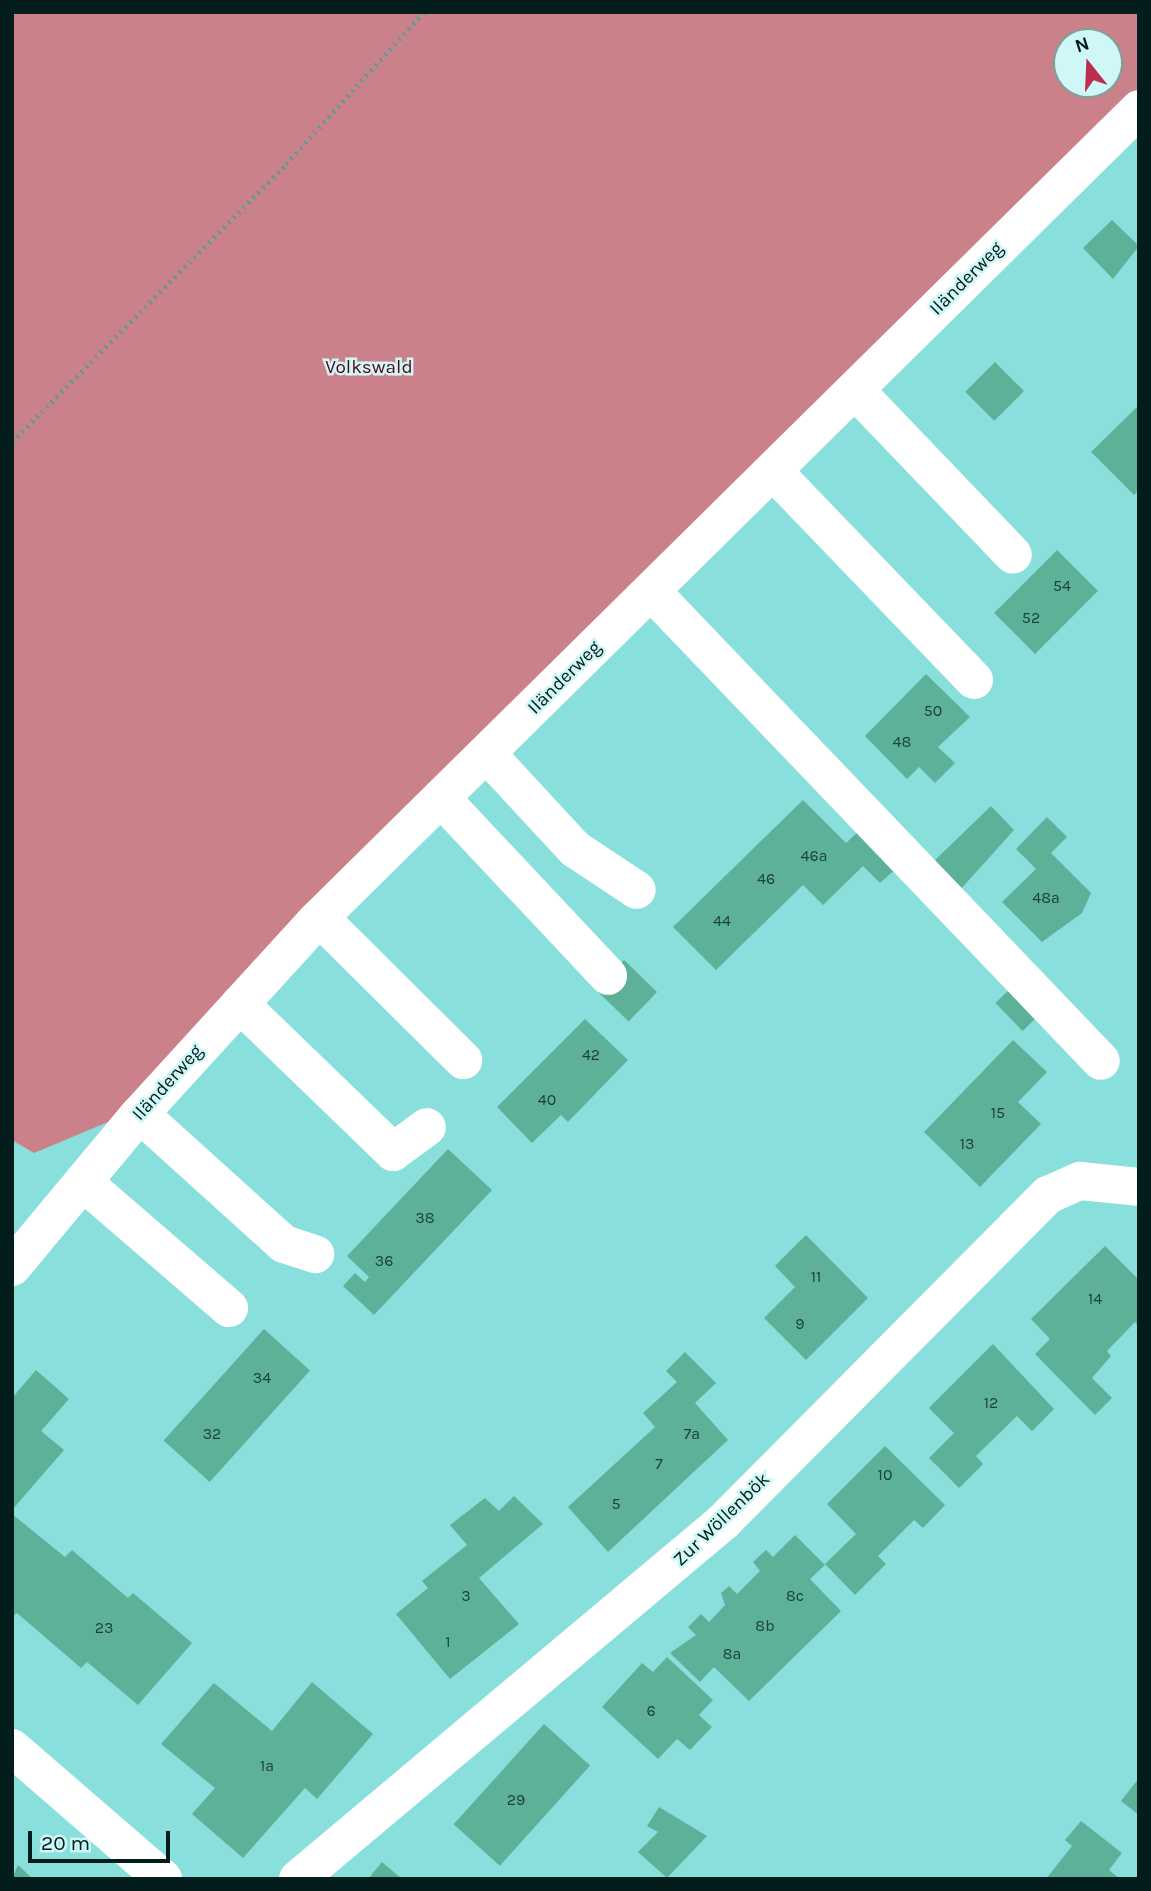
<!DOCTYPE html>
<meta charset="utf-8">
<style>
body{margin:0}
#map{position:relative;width:1151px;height:1891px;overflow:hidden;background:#88dfdb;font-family:Karla,sans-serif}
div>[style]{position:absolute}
.forest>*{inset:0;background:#ca8189}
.building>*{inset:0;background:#5eb199;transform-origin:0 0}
.path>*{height:4.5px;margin-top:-2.25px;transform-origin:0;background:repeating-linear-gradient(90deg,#599b98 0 2px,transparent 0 7px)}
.minor>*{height:38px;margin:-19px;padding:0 19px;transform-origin:19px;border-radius:19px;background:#fff}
span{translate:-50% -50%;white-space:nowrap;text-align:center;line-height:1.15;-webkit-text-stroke:5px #cef7f5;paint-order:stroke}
.number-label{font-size:16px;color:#19423b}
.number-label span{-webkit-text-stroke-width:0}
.street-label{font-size:19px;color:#021d1c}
.park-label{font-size:19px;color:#5a001c}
.frame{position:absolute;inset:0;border:14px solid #021d1c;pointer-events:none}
.north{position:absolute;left:1053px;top:28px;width:70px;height:70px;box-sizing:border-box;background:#cef7f5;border:2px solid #7ca09e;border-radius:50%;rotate:342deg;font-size:19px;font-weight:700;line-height:28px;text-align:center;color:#021d1c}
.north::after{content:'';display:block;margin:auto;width:24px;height:32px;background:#bd2d4f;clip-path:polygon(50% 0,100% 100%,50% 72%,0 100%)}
.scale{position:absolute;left:28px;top:1831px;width:142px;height:32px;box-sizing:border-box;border:4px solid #021d1c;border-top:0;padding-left:9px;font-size:21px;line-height:24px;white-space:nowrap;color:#021d1c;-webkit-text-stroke:5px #cef7f5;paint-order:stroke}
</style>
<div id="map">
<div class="forest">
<div style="clip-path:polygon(evenodd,12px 12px,1139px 12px,1139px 105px,132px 1112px,34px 1153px,12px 1140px,12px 12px,1067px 42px,1109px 42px,1109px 84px,1067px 84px,1067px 42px)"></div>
</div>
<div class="building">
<div style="clip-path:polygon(1112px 220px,1139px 246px,1113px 279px,1083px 248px)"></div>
<div style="left:995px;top:362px;width:41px;height:42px;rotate:45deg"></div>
<div style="clip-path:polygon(1139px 405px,1139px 490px,1134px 495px,1091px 452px)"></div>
<div style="left:1057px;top:550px;width:58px;height:89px;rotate:45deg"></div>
<div style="clip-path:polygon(926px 674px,970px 717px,938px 747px,955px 763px,935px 783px,919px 767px,907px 779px,865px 736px)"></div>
<div style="clip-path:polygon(803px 800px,846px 843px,861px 829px,898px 867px,880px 883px,863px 866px,823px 905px,803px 885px,716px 970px,673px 927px)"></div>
<div style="clip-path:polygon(991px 806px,1014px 830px,960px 890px,933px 862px)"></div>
<div style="clip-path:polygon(1047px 817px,1067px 837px,1051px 853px,1091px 893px,1082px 913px,1042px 942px,1002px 902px,1036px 869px,1016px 849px)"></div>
<div style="left:624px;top:960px;width:46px;height:41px;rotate:44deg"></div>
<div style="left:1012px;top:987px;width:39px;height:23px;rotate:46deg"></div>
<div style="clip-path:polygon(585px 1019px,628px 1060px,568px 1122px,561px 1115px,532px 1143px,497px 1107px)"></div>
<div style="clip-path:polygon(1013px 1040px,1047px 1072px,1018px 1102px,1041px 1124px,980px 1187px,924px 1132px)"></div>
<div style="clip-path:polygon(448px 1149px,492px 1190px,374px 1315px,343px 1286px,355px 1273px,365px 1282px,369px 1277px,347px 1256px)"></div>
<div style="clip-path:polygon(806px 1235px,868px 1298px,806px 1360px,764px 1318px,795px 1287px,775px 1266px)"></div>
<div style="clip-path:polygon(1105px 1246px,1139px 1280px,1139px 1326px,1135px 1322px,1107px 1351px,1111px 1356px,1092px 1378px,1112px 1398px,1095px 1415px,1035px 1354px,1050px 1339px,1031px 1319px)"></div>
<div style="left:264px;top:1329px;width:62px;height:150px;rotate:42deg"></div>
<div style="clip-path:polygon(993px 1344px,1054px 1409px,1032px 1431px,1017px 1416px,976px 1456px,983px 1464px,959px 1488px,929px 1458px,954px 1433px,929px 1408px)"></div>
<div style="clip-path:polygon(685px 1352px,716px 1383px,695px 1403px,728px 1440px,608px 1552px,568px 1507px,655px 1427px,643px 1413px,677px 1382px,666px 1371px)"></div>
<div style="clip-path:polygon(36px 1370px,69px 1399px,41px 1431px,64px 1450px,12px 1510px,12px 1398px)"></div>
<div style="clip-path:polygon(885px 1446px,945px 1505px,923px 1528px,914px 1520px,878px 1556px,886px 1564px,855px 1595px,825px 1564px,856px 1534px,827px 1504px)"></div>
<div style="clip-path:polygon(514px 1496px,543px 1524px,479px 1578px,519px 1624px,450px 1679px,396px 1614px,428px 1588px,422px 1581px,467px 1545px,450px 1525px,485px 1498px,499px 1511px)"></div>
<div style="clip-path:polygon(12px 1514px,65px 1557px,72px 1550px,128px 1598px,133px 1593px,192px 1643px,138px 1705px,87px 1662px,81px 1668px,17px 1613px,12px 1617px)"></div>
<div style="clip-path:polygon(795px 1535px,825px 1565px,810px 1579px,841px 1611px,749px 1701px,714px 1667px,700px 1682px,670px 1653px,696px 1635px,688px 1627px,701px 1614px,709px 1622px,725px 1605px,721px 1593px,729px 1586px,737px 1594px,760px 1571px,753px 1562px,766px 1550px,773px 1557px)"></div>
<div style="clip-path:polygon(667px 1657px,713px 1700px,699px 1715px,712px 1727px,690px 1750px,677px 1739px,658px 1759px,602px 1707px,642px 1663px,653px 1672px)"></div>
<div style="clip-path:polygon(312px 1682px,373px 1734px,317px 1799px,305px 1788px,243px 1858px,192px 1814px,215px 1788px,161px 1744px,214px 1683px,272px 1731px)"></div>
<div style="left:544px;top:1724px;width:62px;height:135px;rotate:42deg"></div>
<div style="clip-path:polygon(1139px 1778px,1139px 1815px,1121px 1801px)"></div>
<div style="clip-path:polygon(659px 1807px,707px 1836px,667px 1878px,638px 1852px,658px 1832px,647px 1826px)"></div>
<div style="clip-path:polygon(1081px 1821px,1122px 1853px,1109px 1870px,1120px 1879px,1046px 1879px,1072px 1846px,1065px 1840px)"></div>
<div style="clip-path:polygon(382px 1862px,402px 1879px,368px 1879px)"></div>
<div style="clip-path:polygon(18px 1865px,33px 1879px,12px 1879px)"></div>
</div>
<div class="path">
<div style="left:12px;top:442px;width:390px;rotate:-45.4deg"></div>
<div style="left:286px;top:164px;width:205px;rotate:-47.8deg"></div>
</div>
<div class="minor">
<div style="left:855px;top:390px;width:228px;rotate:46.2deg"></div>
<div style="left:773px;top:471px;width:290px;rotate:46.1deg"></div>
<div style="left:652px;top:592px;width:649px;rotate:46.25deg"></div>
<div style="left:487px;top:754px;width:129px;rotate:47.2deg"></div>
<div style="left:575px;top:849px;width:74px;rotate:33.5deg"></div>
<div style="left:441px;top:798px;width:244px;rotate:46.8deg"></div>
<div style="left:320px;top:918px;width:202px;rotate:44.8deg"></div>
<div style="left:240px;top:1004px;width:213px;rotate:44deg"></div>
<div style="left:393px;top:1152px;width:42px;rotate:-36.3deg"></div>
<div style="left:140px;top:1114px;width:194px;rotate:42.1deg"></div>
<div style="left:284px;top:1244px;width:33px;rotate:18deg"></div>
<div style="left:83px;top:1182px;width:193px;rotate:40.8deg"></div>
<div style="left:12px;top:1267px;width:195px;rotate:-50.2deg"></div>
<div style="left:137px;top:1117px;width:265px;rotate:-47.6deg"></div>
<div style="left:316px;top:921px;width:1156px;rotate:-44.61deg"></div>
<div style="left:12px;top:1748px;width:200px;rotate:40.9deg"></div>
<div style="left:298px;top:1879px;width:555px;rotate:-40.03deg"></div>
<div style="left:723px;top:1522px;width:461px;rotate:-45.2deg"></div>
<div style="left:1048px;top:1195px;width:35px;rotate:-24deg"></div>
<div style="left:1080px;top:1181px;width:59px;rotate:5.8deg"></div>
</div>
<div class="number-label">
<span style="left:1062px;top:586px">54</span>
<span style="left:1031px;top:618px">52</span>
<span style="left:933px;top:711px">50</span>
<span style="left:902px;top:742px">48</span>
<span style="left:814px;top:856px">46a</span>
<span style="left:766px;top:879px">46</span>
<span style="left:1046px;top:898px">48a</span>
<span style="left:722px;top:921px">44</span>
<span style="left:591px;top:1055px">42</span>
<span style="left:547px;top:1100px">40</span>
<span style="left:998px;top:1113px">15</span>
<span style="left:967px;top:1144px">13</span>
<span style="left:425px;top:1218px">38</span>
<span style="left:384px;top:1261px">36</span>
<span style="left:816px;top:1277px">11</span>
<span style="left:1095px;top:1299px">14</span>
<span style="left:800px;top:1324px">9</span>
<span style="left:262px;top:1378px">34</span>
<span style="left:991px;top:1403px">12</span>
<span style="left:212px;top:1434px">32</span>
<span style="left:692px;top:1434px">7a</span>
<span style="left:659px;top:1464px">7</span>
<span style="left:885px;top:1475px">10</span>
<span style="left:616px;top:1504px">5</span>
<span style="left:466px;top:1596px">3</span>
<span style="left:795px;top:1596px">8c</span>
<span style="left:765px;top:1626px">8b</span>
<span style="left:104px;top:1628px">23</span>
<span style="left:448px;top:1642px">1</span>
<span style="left:732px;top:1654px">8a</span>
<span style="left:651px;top:1711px">6</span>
<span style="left:267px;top:1766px">1a</span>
<span style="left:516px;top:1800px">29</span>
</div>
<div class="street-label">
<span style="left:967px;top:279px;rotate:-45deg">Iländerweg</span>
<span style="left:565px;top:678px;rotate:-45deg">Iländerweg</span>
<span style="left:168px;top:1083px;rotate:-48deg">Iländerweg</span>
<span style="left:722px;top:1520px;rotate:-44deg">Zur Wöllenbök</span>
</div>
<div class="park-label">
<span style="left:369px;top:368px">Volkswald</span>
</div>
<div class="frame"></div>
<div class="north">N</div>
<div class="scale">20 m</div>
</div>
